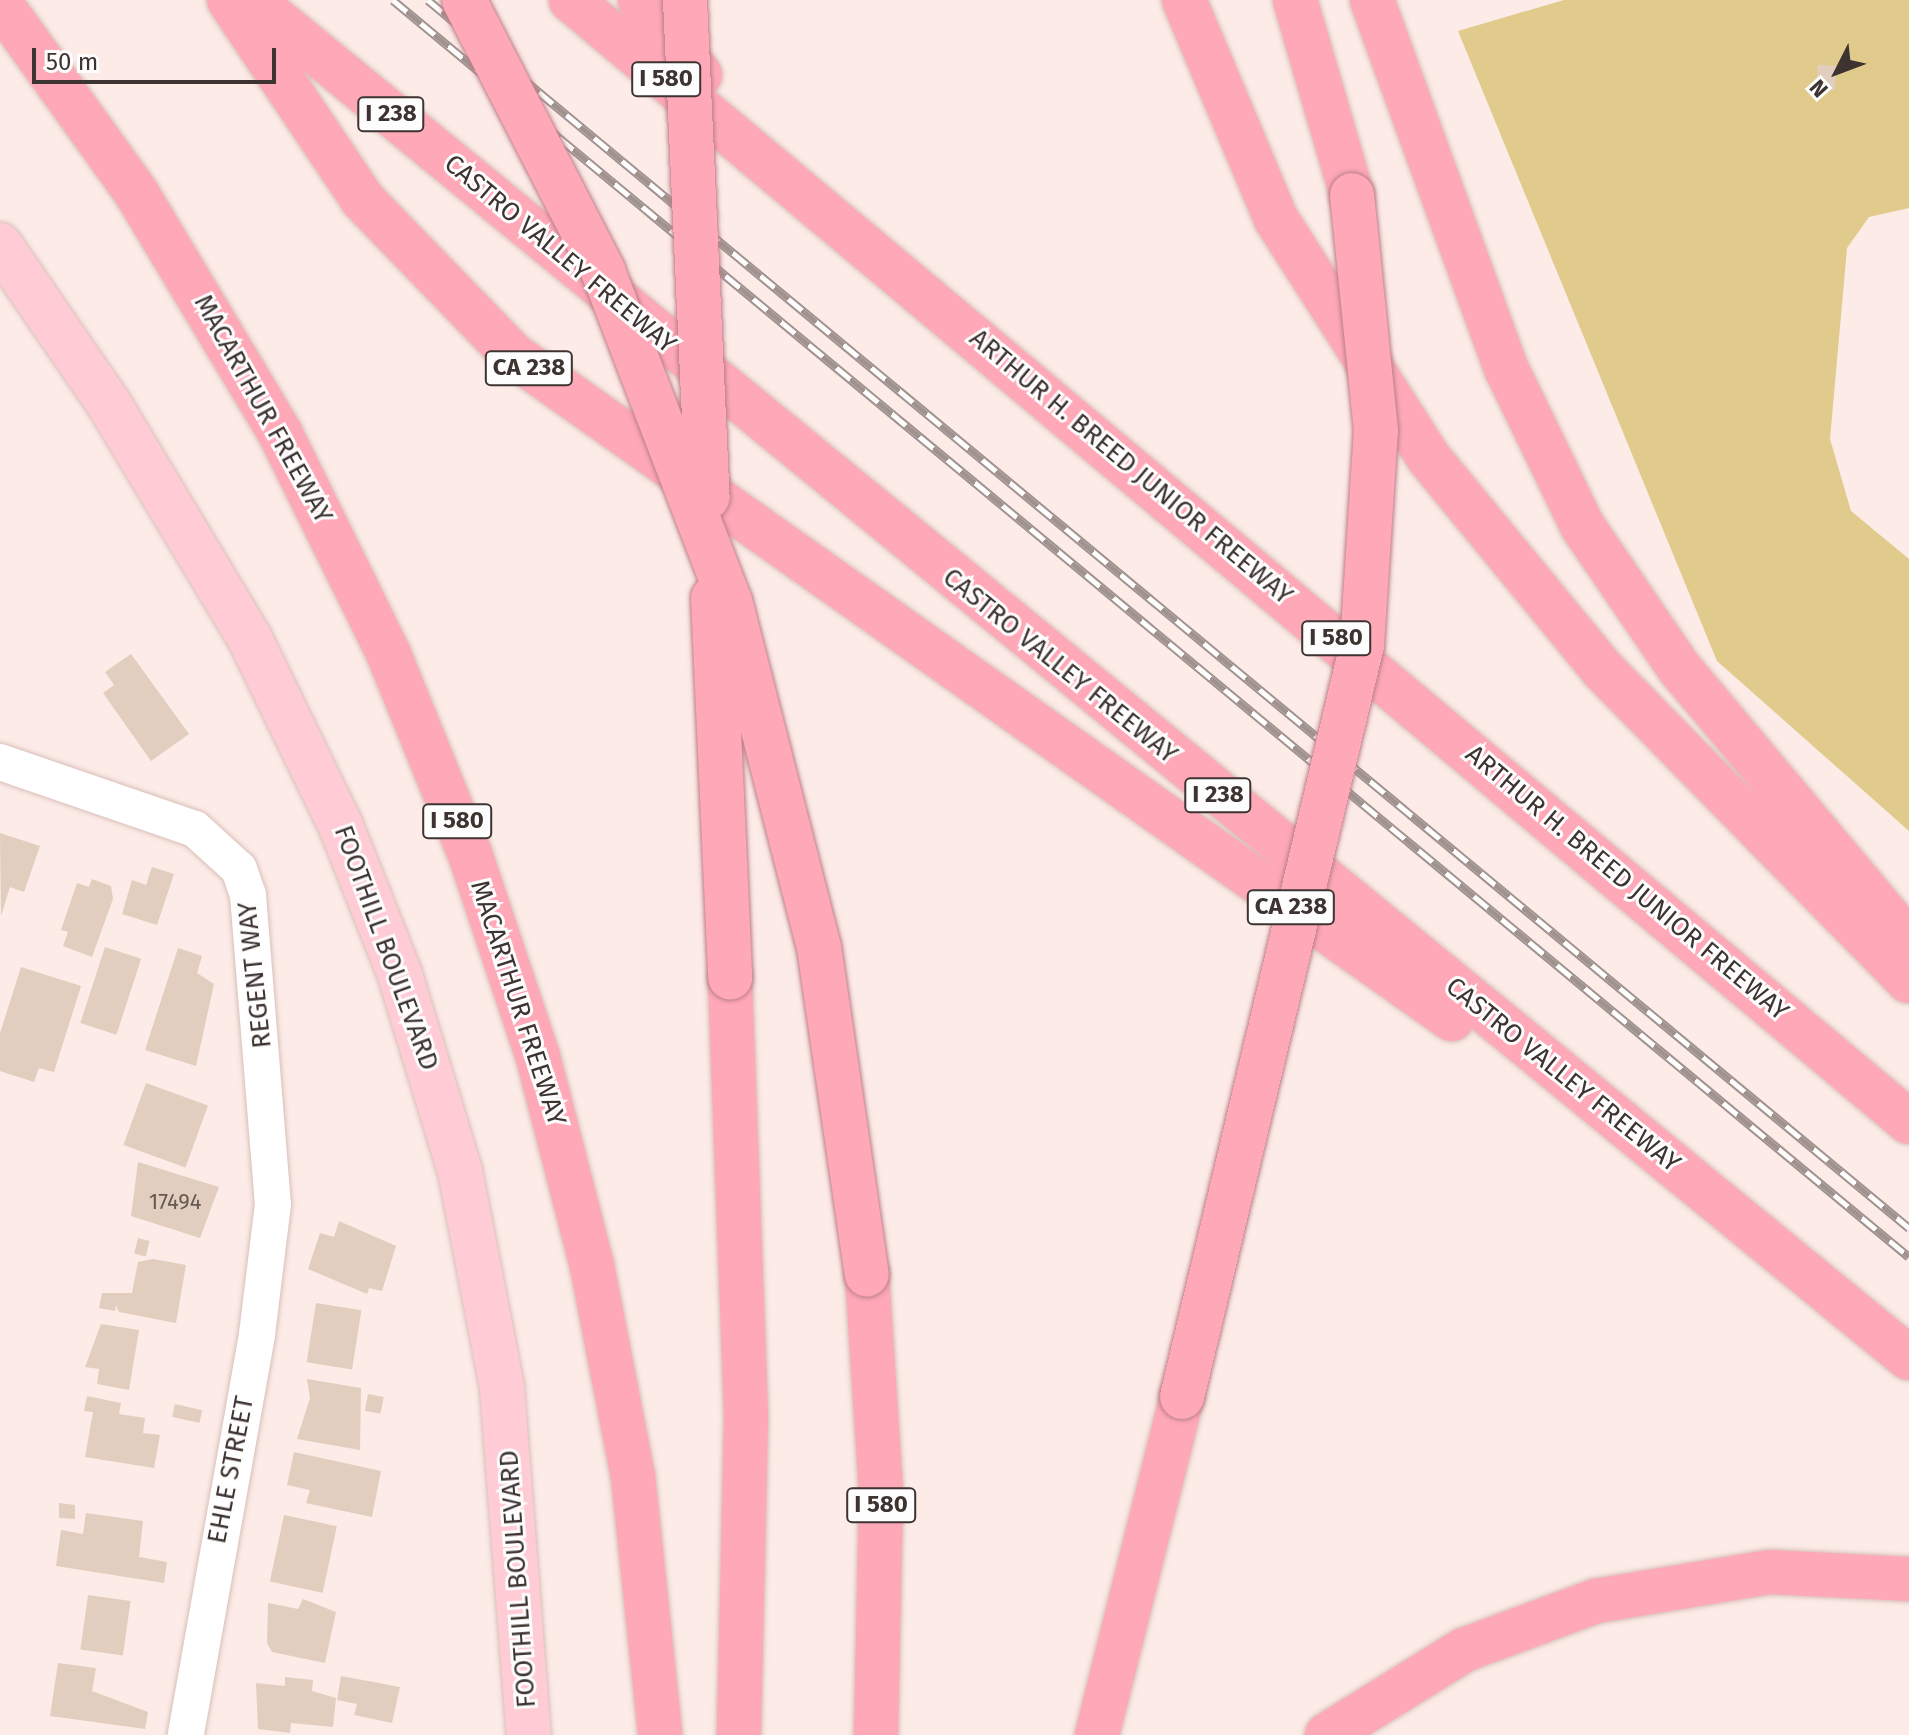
<!DOCTYPE html>
<style>
body{margin:0}
#map{position:relative;width:1909px;height:1735px;overflow:hidden;background:#fcebe7;font-family:"Fira Sans",sans-serif}
div>[style]{position:absolute}
.green>*{inset:0;background:#e0ca8c}
.building>*{inset:0;background:#e2cebe;transform-origin:0 0}
.roads{filter:drop-shadow(0 0 2px #d9bfb8) drop-shadow(0 0 2px #d9bfb8)}
.minor>*{height:36px;margin:-18px;padding:0 18px;transform-origin:18px;border-radius:18px;background:#fff}
.major>*{height:44px;margin:-22px;padding:0 22px;transform-origin:22px;border-radius:22px;background:#ffcbd4}
.highway>*{height:44px;margin:-22px;padding:0 22px;transform-origin:22px;border-radius:22px;background:#ffa8b8}
.rail>*{height:9px;margin-top:-4.5px;transform-origin:0;background:repeating-linear-gradient(90deg,#fdfdfd 0 18px,#a0938f 0 36px);box-sizing:border-box;border-block:2px solid #a0938f}
.bridges{filter:drop-shadow(0 0 2px #bb7f88) drop-shadow(0 0 2px #bb7f88)}
.highway-bridge>*{height:44px;margin:-22px;padding:0 22px;transform-origin:22px;border-radius:22px;background:#ffa8b8}
span{translate:-50% -50%;white-space:nowrap;text-align:center;line-height:1.15;-webkit-text-stroke:6px #fdfdfd;paint-order:stroke}
.number-label{font-size:22px;color:#665a54}
.number-label span{-webkit-text-stroke-width:0}
.shield-label span{padding:2px 6px;background:#fdfdfd;border:2px solid;border-radius:6px;-webkit-text-stroke-width:0}
.shield-label{font-size:24px;color:#3d3330;font-weight:700}
.street-label{font-size:26px;color:#3d3330}
.north{position:absolute;left:1797px;top:32px;width:80px;height:80px;-webkit-text-stroke:6px #fdfdfd;paint-order:stroke;rotate:228deg;font-size:22px;font-weight:700;line-height:32px;text-align:center;color:#3d3330}
.north::after{content:'';display:block;margin:auto;width:28px;height:36px;background:#3d3330;clip-path:polygon(50% 0,100% 100%,50% 72%,0 100%)}
.scale{position:absolute;left:32px;top:48px;width:244px;height:36px;box-sizing:border-box;border:4px solid #3d3330;border-top:0;padding-left:10px;font-size:24px;line-height:28px;white-space:nowrap;color:#3d3330;-webkit-text-stroke:6px #fdfdfd;paint-order:stroke}
</style>
<div id="map">
<div class="green">
<div style="clip-path:polygon(1564px 0,1909px 0,1909px 208px,1869px 217px,1847px 248px,1830px 439px,1851px 511px,1909px 559px,1909px 831px,1717px 661px,1458px 31px)"></div>
</div>
<div class="building">
<div style="left:1818px;top:65px;width:18px;height:24px;rotate:3deg"></div>
<div style="clip-path:polygon(131px 654px,189px 734px,151px 761px,103px 693px,114px 685px,105px 672px)"></div>
<div style="clip-path:polygon(0 833px,40px 846px,24px 892px,10px 887px,1px 916px)"></div>
<div style="clip-path:polygon(152px 867px,174px 874px,157px 925px,122px 914px,132px 880px,146px 885px)"></div>
<div style="clip-path:polygon(92px 879px,111px 886px,113px 899px,92px 957px,63px 946px,68px 932px,61px 930px,77px 883px,89px 887px)"></div>
<div style="left:105px;top:947px;width:38px;height:80px;rotate:18deg"></div>
<div style="clip-path:polygon(178px 948px,202px 956px,197px 973px,214px 984px,196px 1066px,145px 1050px)"></div>
<div style="clip-path:polygon(21px 967px,81px 986px,54px 1072px,39px 1068px,34px 1082px,0 1071px,0 1033px)"></div>
<div style="left:146px;top:1083px;width:66px;height:66px;rotate:20deg"></div>
<div style="clip-path:polygon(138px 1162px,219px 1187px,200px 1238px,131px 1216px)"></div>
<div style="clip-path:polygon(339px 1221px,396px 1246px,382px 1291px,369px 1288px,367px 1294px,308px 1269px,320px 1233px,334px 1237px)"></div>
<div style="left:138px;top:1238px;width:12px;height:16px;rotate:14deg"></div>
<div style="clip-path:polygon(153px 1259px,186px 1265px,176px 1323px,119px 1312px,116px 1305px,115px 1311px,99px 1308px,102px 1293px,132px 1293px,138px 1262px)"></div>
<div style="left:316px;top:1303px;width:46px;height:60px;rotate:9deg"></div>
<div style="clip-path:polygon(101px 1324px,139px 1330px,129px 1390px,97px 1384px,99px 1369px,85px 1367px)"></div>
<div style="clip-path:polygon(307px 1379px,361px 1388px,360px 1450px,297px 1439px,310px 1398px)"></div>
<div style="left:368px;top:1394px;width:16px;height:17px;rotate:11deg"></div>
<div style="clip-path:polygon(87px 1396px,121px 1403px,119px 1414px,145px 1418px,143px 1433px,160px 1435px,154px 1468px,85px 1457px,93px 1412px,84px 1411px)"></div>
<div style="left:175px;top:1404px;width:28px;height:13px;rotate:13deg"></div>
<div style="clip-path:polygon(294px 1452px,381px 1471px,372px 1517px,306px 1503px,310px 1490px,287px 1485px)"></div>
<div style="clip-path:polygon(59px 1503px,75px 1505px,75px 1519px,59px 1518px)"></div>
<div style="clip-path:polygon(86px 1513px,143px 1521px,139px 1557px,167px 1562px,164px 1583px,56px 1566px,61px 1530px,83px 1534px)"></div>
<div style="left:284px;top:1515px;width:54px;height:68px;rotate:12deg"></div>
<div style="left:88px;top:1595px;width:43px;height:55px;rotate:8deg"></div>
<div style="clip-path:polygon(303px 1599px,336px 1612px,325px 1663px,272px 1652px,267px 1643px,268px 1603px,298px 1609px)"></div>
<div style="clip-path:polygon(58px 1663px,96px 1668px,92px 1691px,148px 1712px,145px 1729px,50px 1716px)"></div>
<div style="clip-path:polygon(341px 1676px,400px 1687px,392px 1723px,354px 1715px,357px 1704px,337px 1700px)"></div>
<div style="clip-path:polygon(285px 1677px,313px 1680px,312px 1691px,336px 1698px,333px 1727px,291px 1723px,290px 1733px,258px 1729px,256px 1683px,285px 1686px)"></div>
</div>
<div class="roads">
<div class="minor">
<div style="left:0;top:762px;width:206px;rotate:19deg"></div>
<div style="left:195px;top:829px;width:59px;rotate:42.3deg"></div>
<div style="left:239px;top:869px;width:28px;rotate:71deg"></div>
<div style="left:248px;top:895px;width:310px;rotate:85.4deg"></div>
<div style="left:273px;top:1204px;width:132px;rotate:97deg"></div>
<div style="left:257px;top:1335px;width:406px;rotate:100.1deg"></div>
</div>
<div class="major">
<div style="left:0;top:245px;width:193px;rotate:55.6deg"></div>
<div style="left:109px;top:404px;width:272px;rotate:59deg"></div>
<div style="left:249px;top:637px;width:208px;rotate:64.1deg"></div>
<div style="left:340px;top:824px;width:162px;rotate:68.3deg"></div>
<div style="left:400px;top:975px;width:205px;rotate:73deg"></div>
<div style="left:460px;top:1171px;width:221px;rotate:79deg"></div>
<div style="left:502px;top:1388px;width:348px;rotate:85.6deg"></div>
</div>
<div class="highway">
<div style="left:229px;top:0;width:239px;rotate:56.2deg"></div>
<div style="left:362px;top:199px;width:217px;rotate:45.9deg"></div>
<div style="left:513px;top:355px;width:1150px;rotate:35.27deg"></div>
<div style="left:252px;top:0;width:2142px;rotate:39.34deg"></div>
<div style="left:571px;top:0;width:1746px;rotate:39.98deg"></div>
<div style="left:640px;top:0;width:96px;rotate:51.3deg"></div>
<div style="left:1184px;top:0;width:238px;rotate:67.2deg"></div>
<div style="left:1276px;top:219px;width:282px;rotate:57.4deg"></div>
<div style="left:1428px;top:457px;width:276px;rotate:50.6deg"></div>
<div style="left:1603px;top:670px;width:436px;rotate:45.5deg"></div>
<div style="left:1295px;top:0;width:203px;rotate:73.7deg"></div>
<div style="left:1372px;top:0;width:392px;rotate:70deg"></div>
<div style="left:1506px;top:368px;width:177px;rotate:64.2deg"></div>
<div style="left:1583px;top:527px;width:172px;rotate:55.7deg"></div>
<div style="left:1680px;top:669px;width:356px;rotate:50deg"></div>
<div style="left:0;top:3px;width:235px;rotate:54.3deg"></div>
<div style="left:137px;top:194px;width:279px;rotate:59.1deg"></div>
<div style="left:280px;top:433px;width:247px;rotate:63.8deg"></div>
<div style="left:389px;top:655px;width:215px;rotate:67.9deg"></div>
<div style="left:470px;top:854px;width:214px;rotate:71.5deg"></div>
<div style="left:538px;top:1057px;width:216px;rotate:75.5deg"></div>
<div style="left:592px;top:1266px;width:214px;rotate:79deg"></div>
<div style="left:633px;top:1476px;width:260px;rotate:84deg"></div>
<div style="left:730px;top:978px;width:441px;rotate:87.9deg"></div>
<div style="left:746px;top:1419px;width:316px;rotate:91.3deg"></div>
<div style="left:867px;top:1275px;width:219px;rotate:86.3deg"></div>
<div style="left:881px;top:1494px;width:241px;rotate:91.2deg"></div>
<div style="left:1097px;top:1735px;width:349px;rotate:-75.9deg"></div>
<div style="left:1327px;top:1735px;width:161px;rotate:-31.8deg"></div>
<div style="left:1464px;top:1650px;width:141px;rotate:-20.4deg"></div>
<div style="left:1596px;top:1601px;width:176px;rotate:-9.5deg"></div>
<div style="left:1770px;top:1572px;width:139px;rotate:2.9deg"></div>
</div>
</div>
<div class="rail">
<div style="left:393px;top:0;width:1969px;rotate:39.66deg"></div>
<div style="left:428px;top:0;width:1924px;rotate:39.66deg"></div>
</div>
<div class="bridges">
<div class="highway-bridge">
<div style="left:464px;top:0;width:305px;rotate:62.8deg"></div>
<div style="left:603px;top:271px;width:354px;rotate:69deg"></div>
<div style="left:730px;top:601px;width:357px;rotate:75.6deg"></div>
<div style="left:819px;top:947px;width:331px;rotate:81.7deg"></div>
<div style="left:685px;top:0;width:498px;rotate:87.4deg"></div>
<div style="left:713px;top:598px;width:380px;rotate:87.4deg"></div>
<div style="left:1182px;top:1397px;width:773px;rotate:-76.54deg"></div>
<div style="left:1362px;top:645px;width:214px;rotate:-86.3deg"></div>
<div style="left:1376px;top:431px;width:237px;rotate:-95.8deg"></div>
</div>
</div>
<div class="number-label">
<span style="left:175px;top:1202px">17494</span>
</div>
<div class="shield-label">
<span style="left:666px;top:79px">I 580</span>
<span style="left:391px;top:114px">I 238</span>
<span style="left:529px;top:368px">CA 238</span>
<span style="left:1336px;top:638px">I 580</span>
<span style="left:1218px;top:795px">I 238</span>
<span style="left:457px;top:821px">I 580</span>
<span style="left:1291px;top:907px">CA 238</span>
<span style="left:881px;top:1505px">I 580</span>
</div>
<div class="street-label">
<span style="left:560px;top:254px;rotate:40deg">CASTRO VALLEY FREEWAY</span>
<span style="left:263px;top:409px;rotate:61deg">MACARTHUR FREEWAY</span>
<span style="left:1131px;top:467px;rotate:40deg">ARTHUR H. BREED JUNIOR FREEWAY</span>
<span style="left:1060px;top:666px;rotate:39deg">CASTRO VALLEY FREEWAY</span>
<span style="left:1627px;top:883px;rotate:40deg">ARTHUR H. BREED JUNIOR FREEWAY</span>
<span style="left:386px;top:948px;rotate:70deg">FOOTHILL BOULEVARD</span>
<span style="left:255px;top:975px;rotate:-96deg">REGENT WAY</span>
<span style="left:518px;top:1003px;rotate:72deg">MACARTHUR FREEWAY</span>
<span style="left:1563px;top:1075px;rotate:39deg">CASTRO VALLEY FREEWAY</span>
<span style="left:231px;top:1470px;rotate:-79deg">EHLE STREET</span>
<span style="left:518px;top:1579px;rotate:-94deg">FOOTHILL BOULEVARD</span>
</div>
<div class="north">N</div>
<div class="scale">50 m</div>
</div>
